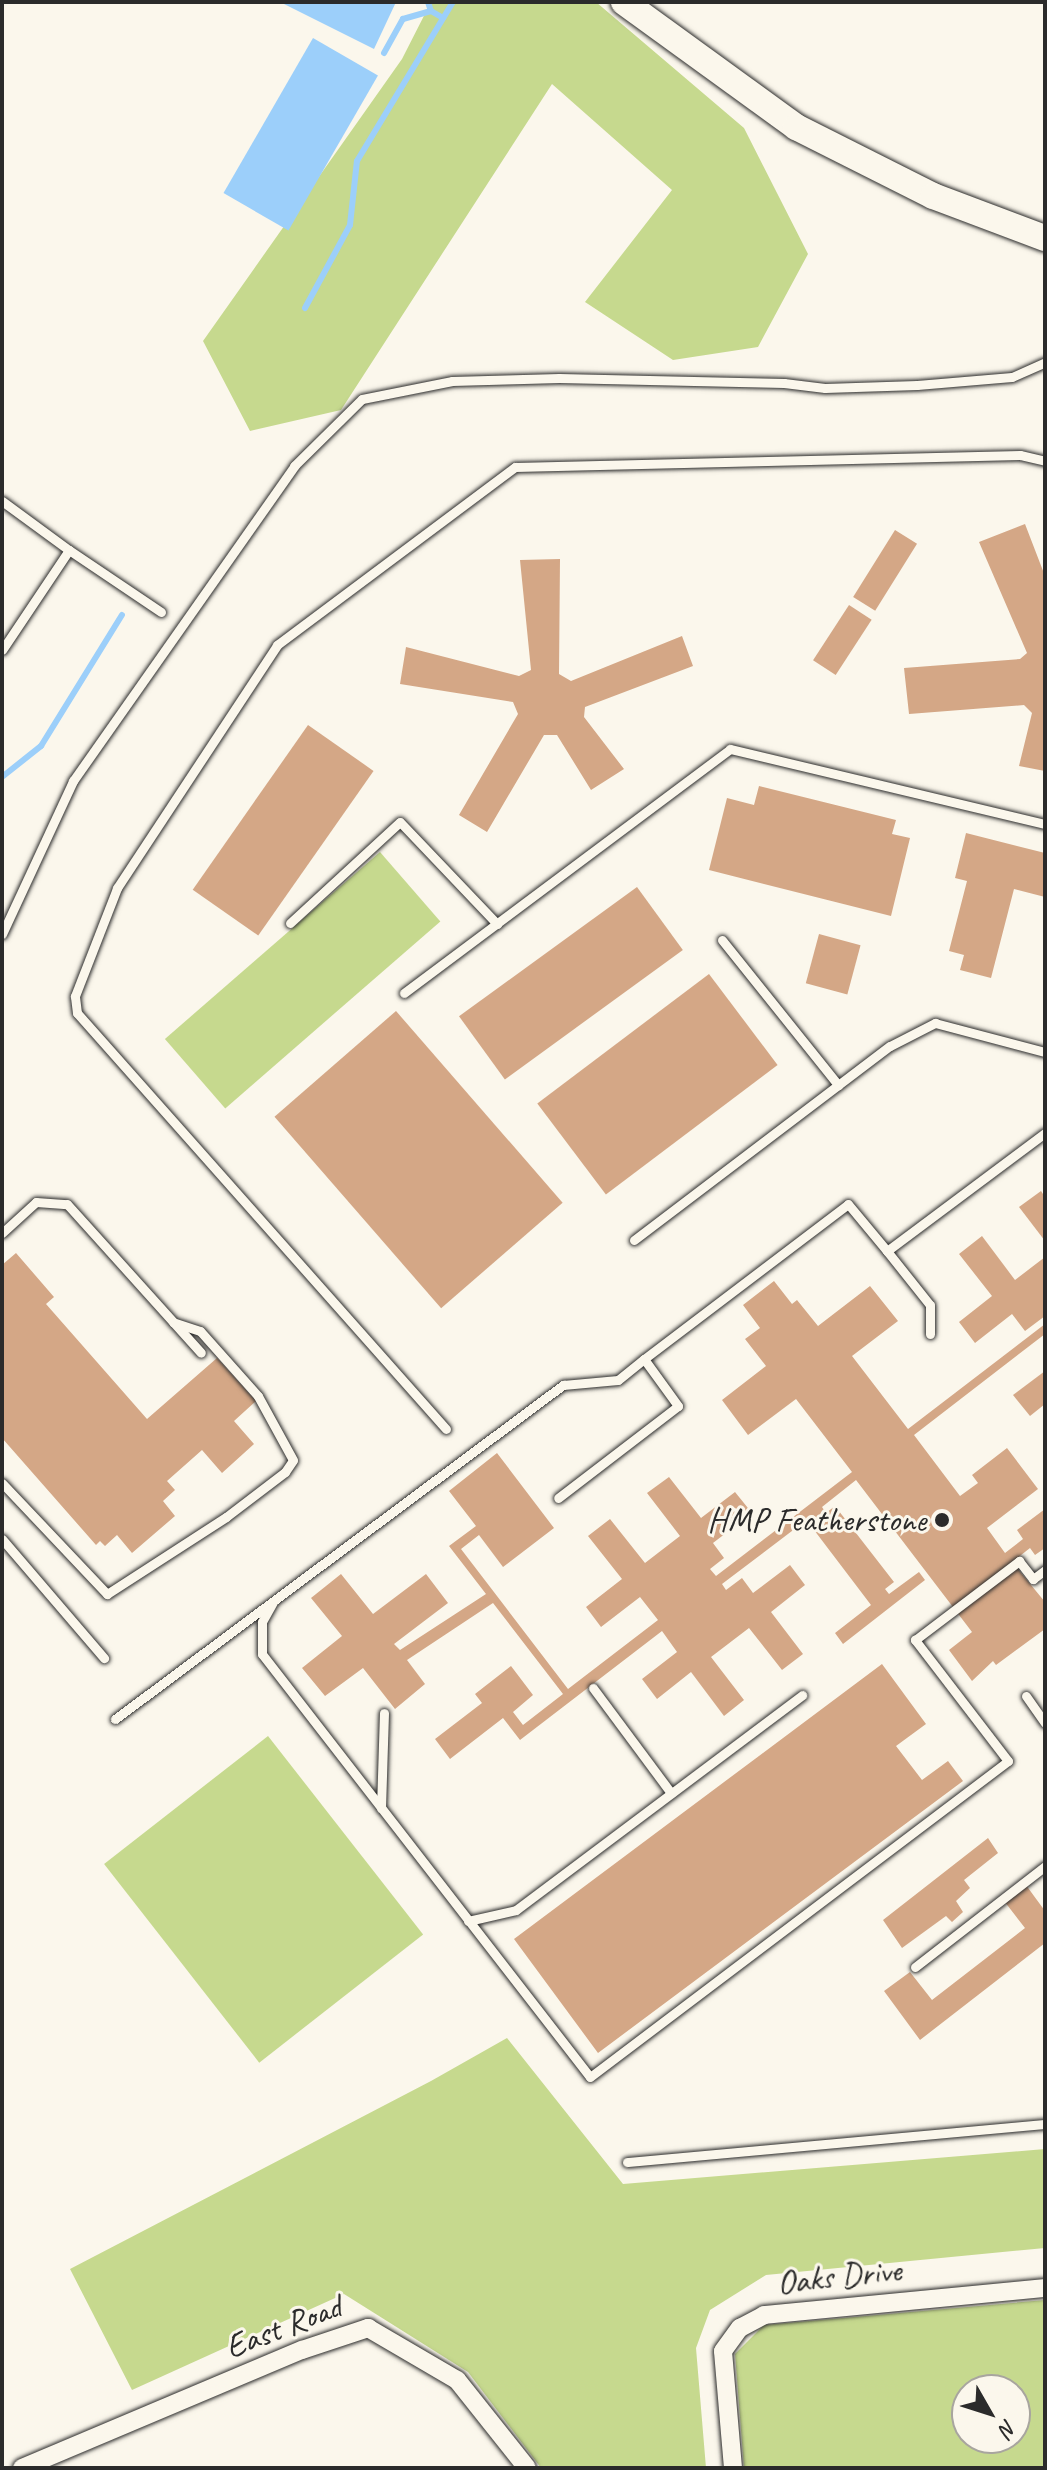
<!DOCTYPE html>
<style>
body{margin:0}
#map{position:relative;width:1047px;height:2470px;overflow:hidden;background:#fbf7ec;font-family:Caveat,sans-serif}
div>[style]{position:absolute}
.green>*{inset:0;background:#c6d98e;transform-origin:0 0}
.water>*{inset:0;background:#9ccffa;transform-origin:0 0}
.stream>*{height:6px;margin:-3px;padding:0 3px;transform-origin:3px;border-radius:3px;background:#9ccffa}
.building>*{inset:0;background:#d4a786;transform-origin:0 0}
.roads{filter:drop-shadow(0 0 2px #2b2b2b) drop-shadow(0 0 2px #2b2b2b)}
.lane>*{height:9px;margin:-4.5px;padding:0 4.5px;transform-origin:4.5px;border-radius:4.5px;background:#fbf7ec}
.street>*{height:18px;margin:-9px;padding:0 9px;transform-origin:9px;border-radius:9px;background:#fbf7ec}
.secondary>*{height:26px;margin:-13px;padding:0 13px;transform-origin:13px;border-radius:13px;background:#fbf7ec}
.dots>*{width:22px;height:22px;translate:-50% -50%;box-sizing:border-box;border:4px solid #fbf7ec;border-radius:50%}
span{translate:-50% -50%;white-space:nowrap;text-align:center;line-height:1.15;-webkit-text-stroke:6px #fbf7ec;paint-order:stroke}
.poi-label{font-size:34px;color:#2b2b2b}
.right{translate:-100% -50%;text-align:right}
.street-label{font-size:34px;color:#2b2b2b}
.frame{position:absolute;inset:0;border:4px solid #2b2b2b;pointer-events:none}
.north{position:absolute;left:951px;top:2374px;width:80px;height:80px;box-sizing:border-box;background:#fbf7ec;border:2px solid #a8a59f;border-radius:50%;rotate:129deg;font-size:22px;font-weight:700;line-height:32px;text-align:center;color:#2b2b2b}
.north::after{content:'';display:block;margin:auto;width:28px;height:36px;background:#2b2b2b;clip-path:polygon(50% 0,100% 100%,50% 72%,0 100%)}
</style>
<div id="map">
<div class="green">
<div style="clip-path:polygon(431px 2px,596px 2px,744px 128px,808px 254px,758px 347px,673px 360px,585px 302px,672px 190px,552px 84px,341px 410px,250px 431px,203px 341px,402px 59px)"></div>
<div style="left:380px;top:852px;width:92px;height:285px;rotate:49deg"></div>
<div style="left:268px;top:1736px;width:252px;height:208px;rotate:52deg"></div>
<div style="clip-path:polygon(507px 2038px,623px 2184px,1045px 2149px,1045px 2248px,766px 2275px,710px 2310px,696px 2348px,706px 2468px,541px 2468px,468px 2372px,344px 2294px,132px 2390px,70px 2269px,431px 2081px)"></div>
<div style="clip-path:polygon(evenodd,1045px 2300px,1045px 2468px,744px 2468px,735px 2354px,764px 2325px,1045px 2300px,967px 2390px,1015px 2390px,1015px 2438px,967px 2438px,967px 2390px)"></div>
</div>
<div class="water">
<div style="clip-path:polygon(280px 2px,396px 2px,374px 49px)"></div>
<div style="left:313px;top:38px;width:75px;height:179px;rotate:30deg"></div>
</div>
<div class="stream">
<div style="left:428px;top:2px;width:9px;rotate:72deg"></div>
<div style="left:431px;top:11px;width:14px;rotate:30deg"></div>
<div style="left:384px;top:53px;width:39px;rotate:-61deg"></div>
<div style="left:403px;top:19px;width:29px;rotate:-16deg"></div>
<div style="left:305px;top:308px;width:94px;rotate:-61.5deg"></div>
<div style="left:350px;top:225px;width:64px;rotate:-83.8deg"></div>
<div style="left:357px;top:161px;width:186px;rotate:-58.9deg"></div>
<div style="left:2px;top:777px;width:50px;rotate:-38.5deg"></div>
<div style="left:41px;top:746px;width:154px;rotate:-58.3deg"></div>
</div>
<div class="building">
<div style="clip-path:polygon(1025px 524px,1045px 576px,1045px 771px,1019px 766px,1032px 713px,1024px 705px,909px 714px,904px 668px,1020px 659px,1027px 653px,979px 542px)"></div>
<div style="left:895px;top:530px;width:26px;height:79px;rotate:32deg"></div>
<div style="clip-path:polygon(560px 559px,559px 674px,571px 681px,682px 636px,693px 666px,585px 707px,584px 717px,624px 769px,591px 790px,557px 735px,544px 735px,487px 832px,459px 815px,518px 714px,513px 702px,400px 684px,406px 647px,519px 676px,531px 670px,520px 560px)"></div>
<div style="left:849px;top:605px;width:27px;height:66px;rotate:33deg"></div>
<div style="left:308px;top:725px;width:80px;height:201px;rotate:35deg"></div>
<div style="clip-path:polygon(759px 786px,896px 820px,892px 834px,910px 838px,891px 916px,709px 870px,727px 798px,754px 805px)"></div>
<div style="clip-path:polygon(966px 833px,1045px 853px,1045px 897px,1014px 889px,991px 978px,960px 970px,964px 955px,949px 951px,967px 881px,955px 878px)"></div>
<div style="left:637px;top:887px;width:78px;height:220px;rotate:54deg"></div>
<div style="left:819px;top:934px;width:43px;height:51px;rotate:15deg"></div>
<div style="left:709px;top:974px;width:114px;height:215px;rotate:53deg"></div>
<div style="left:396px;top:1011px;width:254px;height:161px;rotate:49deg"></div>
<div style="clip-path:polygon(1041px 1191px,1045px 1197px,1045px 1241px,1019px 1207px)"></div>
<div style="clip-path:polygon(982px 1236px,1015px 1280px,1045px 1257px,1045px 1316px,1025px 1331px,1012px 1314px,975px 1343px,959px 1322px,992px 1296px,959px 1254px)"></div>
<div style="clip-path:polygon(16px 1253px,54px 1297px,46px 1304px,147px 1419px,217px 1358px,256px 1401px,234px 1421px,254px 1444px,222px 1473px,202px 1450px,167px 1481px,175px 1490px,163px 1501px,175px 1516px,132px 1553px,117px 1535px,105px 1546px,100px 1541px,96px 1545px,2px 1438px,2px 1265px)"></div>
<div style="clip-path:polygon(774px 1281px,792px 1304px,797px 1300px,818px 1326px,870px 1286px,898px 1321px,852px 1356px,908px 1429px,1045px 1324px,1045px 1334px,914px 1435px,960px 1496px,978px 1483px,972px 1475px,1007px 1448px,1038px 1489px,987px 1528px,1005px 1553px,1023px 1539px,1017px 1530px,1045px 1509px,1045px 1548px,1035px 1555px,1030px 1548px,1012px 1562px,1045px 1602px,1045px 1629px,996px 1665px,993px 1661px,972px 1681px,949px 1650px,972px 1632px,856px 1480px,822px 1507px,826px 1513px,835px 1506px,894px 1582px,885px 1589px,889px 1594px,919px 1572px,925px 1580px,843px 1644px,835px 1633px,871px 1605px,811px 1526px,818px 1521px,813px 1515px,722px 1584px,726px 1590px,742px 1578px,753px 1593px,790px 1565px,805px 1585px,771px 1612px,803px 1654px,782px 1670px,749px 1628px,711px 1657px,744px 1700px,724px 1716px,691px 1672px,657px 1699px,642px 1679px,677px 1652px,662px 1631px,520px 1740px,503px 1718px,450px 1759px,435px 1739px,482px 1703px,475px 1694px,511px 1666px,533px 1695px,513px 1712px,523px 1725px,563px 1694px,493px 1603px,407px 1660px,425px 1684px,395px 1709px,363px 1668px,325px 1696px,302px 1668px,342px 1636px,311px 1598px,341px 1574px,373px 1614px,426px 1574px,448px 1603px,394px 1644px,400px 1650px,486px 1594px,449px 1546px,476px 1526px,449px 1491px,497px 1453px,554px 1528px,503px 1567px,479px 1535px,461px 1549px,568px 1689px,658px 1620px,640px 1597px,601px 1627px,586px 1607px,622px 1579px,588px 1536px,610px 1519px,645px 1563px,680px 1536px,647px 1493px,669px 1477px,701px 1518px,735px 1492px,752px 1513px,713px 1543px,724px 1558px,710px 1569px,716px 1576px,852px 1472px,796px 1399px,748px 1435px,722px 1400px,766px 1366px,745px 1339px,760px 1328px,743px 1305px)"></div>
<div style="clip-path:polygon(1045px 1371px,1045px 1404px,1030px 1416px,1013px 1395px)"></div>
<div style="clip-path:polygon(882px 1664px,926px 1724px,896px 1746px,922px 1780px,948px 1761px,963px 1781px,598px 2053px,514px 1939px)"></div>
<div style="clip-path:polygon(988px 1838px,998px 1853px,964px 1880px,970px 1888px,956px 1901px,963px 1912px,952px 1922px,946px 1916px,902px 1948px,883px 1920px)"></div>
<div style="clip-path:polygon(1023px 1881px,1045px 1911px,1045px 1943px,920px 2040px,884px 1991px,910px 1972px,932px 2000px,1025px 1928px,1001px 1897px)"></div>
</div>
<div class="roads">
<div class="lane">
<div style="left:2px;top:501px;width:83px;rotate:36.2deg"></div>
<div style="left:69px;top:550px;width:120px;rotate:123.8deg"></div>
<div style="left:69px;top:550px;width:111px;rotate:34deg"></div>
<div style="left:290px;top:923px;width:149px;rotate:-42.6deg"></div>
<div style="left:400px;top:822px;width:141px;rotate:46.4deg"></div>
<div style="left:2px;top:934px;width:169px;rotate:-65.1deg"></div>
<div style="left:73px;top:781px;width:385px;rotate:-54.9deg"></div>
<div style="left:294px;top:466px;width:95px;rotate:-44.6deg"></div>
<div style="left:362px;top:399px;width:92px;rotate:-11.3deg"></div>
<div style="left:452px;top:381px;width:107px;rotate:-1.6deg"></div>
<div style="left:559px;top:378px;width:225px;rotate:1.3deg"></div>
<div style="left:784px;top:383px;width:41px;rotate:7deg"></div>
<div style="left:825px;top:388px;width:92px;rotate:-1.9deg"></div>
<div style="left:917px;top:385px;width:95px;rotate:-4.8deg"></div>
<div style="left:1012px;top:377px;width:36px;rotate:-24deg"></div>
<div style="left:722px;top:940px;width:186px;rotate:51.3deg"></div>
<div style="left:404px;top:993px;width:407px;rotate:-36.8deg"></div>
<div style="left:730px;top:749px;width:324px;rotate:13.4deg"></div>
<div style="left:2px;top:1233px;width:46px;rotate:-42.4deg"></div>
<div style="left:36px;top:1202px;width:31px;rotate:4deg"></div>
<div style="left:67px;top:1204px;width:200px;rotate:48deg"></div>
<div style="left:634px;top:1240px;width:321px;rotate:-37.2deg"></div>
<div style="left:890px;top:1046px;width:51px;rotate:-27.1deg"></div>
<div style="left:935px;top:1023px;width:114px;rotate:14.8deg"></div>
<div style="left:887px;top:1251px;width:69px;rotate:51.5deg"></div>
<div style="left:930px;top:1305px;width:29px;rotate:90deg"></div>
<div style="left:644px;top:1359px;width:256px;rotate:-37.2deg"></div>
<div style="left:848px;top:1204px;width:61px;rotate:50.3deg"></div>
<div style="left:887px;top:1251px;width:197px;rotate:-36.8deg"></div>
<div style="left:446px;top:1429px;width:556px;rotate:-131.57deg"></div>
<div style="left:77px;top:1013px;width:17px;rotate:-97deg"></div>
<div style="left:75px;top:996px;width:116px;rotate:-68.7deg"></div>
<div style="left:117px;top:888px;width:291px;rotate:-56.6deg"></div>
<div style="left:277px;top:645px;width:297px;rotate:-36.8deg"></div>
<div style="left:515px;top:467px;width:505px;rotate:-1.36deg"></div>
<div style="left:1020px;top:455px;width:26px;rotate:13deg"></div>
<div style="left:2px;top:1483px;width:153px;rotate:46.6deg"></div>
<div style="left:107px;top:1594px;width:142px;rotate:-32.9deg"></div>
<div style="left:226px;top:1517px;width:74px;rotate:-37.3deg"></div>
<div style="left:285px;top:1472px;width:14px;rotate:-56deg"></div>
<div style="left:293px;top:1460px;width:73px;rotate:-118.7deg"></div>
<div style="left:258px;top:1396px;width:87px;rotate:-131.7deg"></div>
<div style="left:200px;top:1331px;width:28px;rotate:-162deg"></div>
<div style="left:2px;top:1539px;width:157px;rotate:49.4deg"></div>
<div style="left:273px;top:1602px;width:23px;rotate:119deg"></div>
<div style="left:262px;top:1622px;width:32px;rotate:90deg"></div>
<div style="left:262px;top:1654px;width:535px;rotate:52.21deg"></div>
<div style="left:590px;top:2077px;width:524px;rotate:-37.09deg"></div>
<div style="left:1008px;top:1761px;width:153px;rotate:-127.5deg"></div>
<div style="left:915px;top:1640px;width:131px;rotate:-37.2deg"></div>
<div style="left:1019px;top:1561px;width:23px;rotate:52deg"></div>
<div style="left:1033px;top:1579px;width:15px;rotate:-37deg"></div>
<div style="left:593px;top:1688px;width:131px;rotate:53.4deg"></div>
<div style="left:1026px;top:1696px;width:33px;rotate:55deg"></div>
<div style="left:115px;top:1719px;width:559px;rotate:-36.71deg"></div>
<div style="left:563px;top:1385px;width:55px;rotate:-5.2deg"></div>
<div style="left:618px;top:1380px;width:33px;rotate:-39deg"></div>
<div style="left:644px;top:1359px;width:58px;rotate:54.1deg"></div>
<div style="left:678px;top:1406px;width:151px;rotate:142.5deg"></div>
<div style="left:381px;top:1808px;width:95px;rotate:-88.2deg"></div>
<div style="left:468px;top:1921px;width:49px;rotate:-12.9deg"></div>
<div style="left:516px;top:1910px;width:358px;rotate:-36.9deg"></div>
<div style="left:915px;top:1967px;width:165px;rotate:-37.8deg"></div>
<div style="left:627px;top:2162px;width:420px;rotate:-5.2deg"></div>
</div>
<div class="street">
<div style="left:22px;top:2468px;width:304px;rotate:-22.9deg"></div>
<div style="left:302px;top:2350px;width:70px;rotate:-18.4deg"></div>
<div style="left:368px;top:2328px;width:103px;rotate:30.3deg"></div>
<div style="left:457px;top:2380px;width:112px;rotate:51.5deg"></div>
<div style="left:733px;top:2468px;width:117px;rotate:-94.9deg"></div>
<div style="left:723px;top:2351px;width:29px;rotate:-54deg"></div>
<div style="left:740px;top:2328px;width:27px;rotate:-28deg"></div>
<div style="left:764px;top:2315px;width:282px;rotate:-5.5deg"></div>
</div>
<div class="secondary">
<div style="left:624px;top:2px;width:213px;rotate:36deg"></div>
<div style="left:796px;top:127px;width:153px;rotate:26.7deg"></div>
<div style="left:933px;top:196px;width:120px;rotate:20.6deg"></div>
</div>
</div>
<div class="dots">
<div style="left:942px;top:1520px;background:#2b2b2b"></div>
</div>
<div class="poi-label">
<span class="right" style="left:926px;top:1520px">HMP Featherstone</span>
</div>
<div class="street-label">
<span style="left:839px;top:2276px;rotate:-6deg">Oaks Drive</span>
<span style="left:283px;top:2326px;rotate:-21deg">East Road</span>
</div>
<div class="frame"></div>
<div class="north">N</div>
</div>
